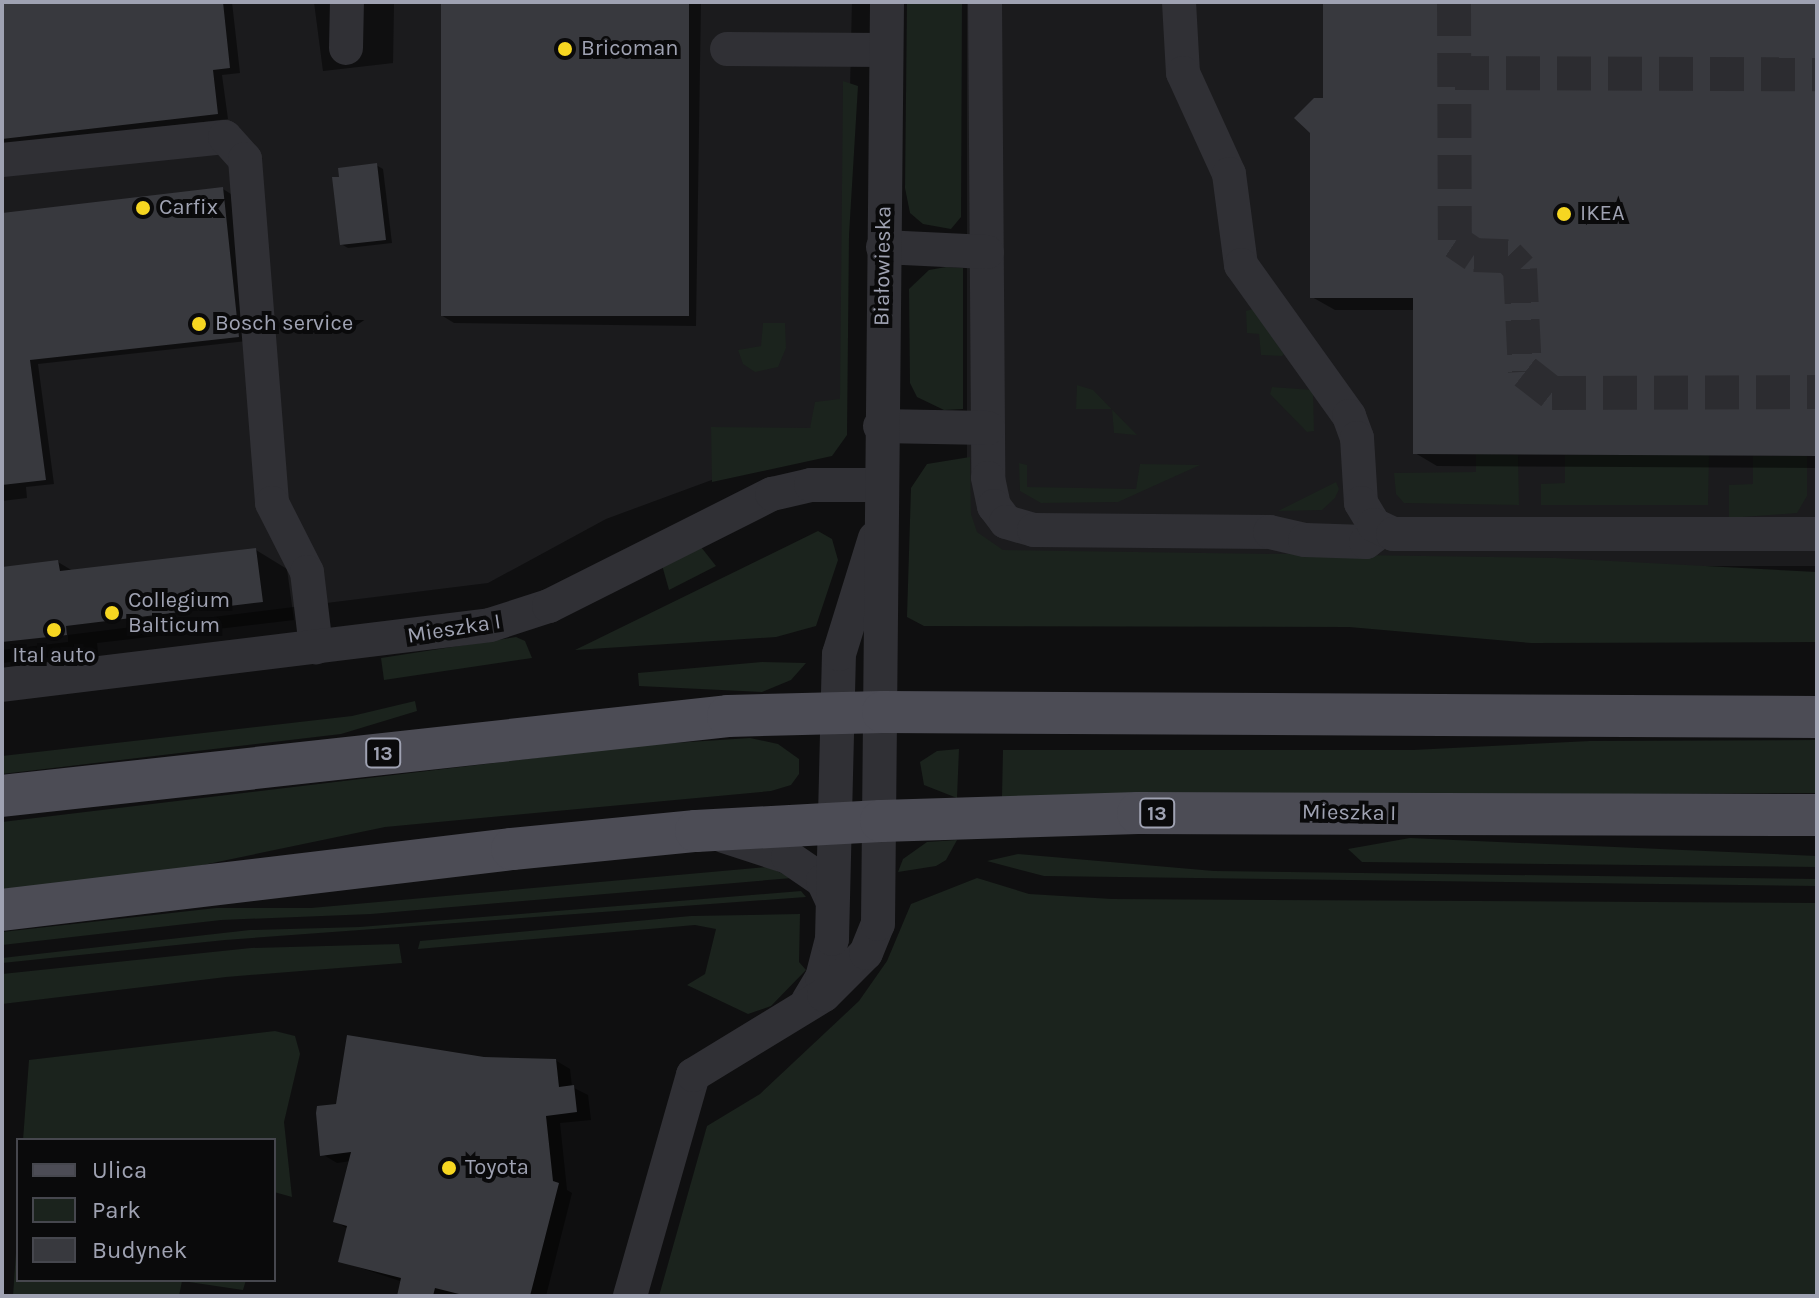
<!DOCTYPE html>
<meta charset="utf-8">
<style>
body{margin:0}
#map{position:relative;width:1819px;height:1298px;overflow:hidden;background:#0f0f10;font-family:Karla,sans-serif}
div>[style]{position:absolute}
.built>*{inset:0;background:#1b1b1d;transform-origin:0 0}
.green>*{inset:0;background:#1b231d}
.shadow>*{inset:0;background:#0007}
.building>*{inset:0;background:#38393e;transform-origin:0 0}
.minor-tunnel>*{height:34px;margin-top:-17px;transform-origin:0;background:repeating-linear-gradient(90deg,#2c2c30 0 34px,transparent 0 51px)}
.minor>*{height:34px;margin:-17px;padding:0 17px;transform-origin:17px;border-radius:17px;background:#303035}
.major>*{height:42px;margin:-21px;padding:0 21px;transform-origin:21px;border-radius:21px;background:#4c4c55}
.dots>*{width:22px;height:22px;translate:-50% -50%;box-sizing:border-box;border:4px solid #0a0a0b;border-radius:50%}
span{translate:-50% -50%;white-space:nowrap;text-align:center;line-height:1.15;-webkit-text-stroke:8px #0a0a0b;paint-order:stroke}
.shield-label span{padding:2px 6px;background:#0a0a0b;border:2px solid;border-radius:6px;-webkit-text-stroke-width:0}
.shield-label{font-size:20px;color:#9fa2b2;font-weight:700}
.poi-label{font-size:22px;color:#9fa2b2}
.left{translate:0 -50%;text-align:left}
.street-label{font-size:22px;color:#9fa2b2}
.frame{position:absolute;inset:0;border:4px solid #9fa2b2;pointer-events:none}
.legend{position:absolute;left:16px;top:1138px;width:260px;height:144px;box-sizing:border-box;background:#0a0a0b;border:2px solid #46474e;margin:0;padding:10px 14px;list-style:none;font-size:24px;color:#9fa2b2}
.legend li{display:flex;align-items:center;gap:16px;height:40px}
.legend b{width:40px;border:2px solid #46474e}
</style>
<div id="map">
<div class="built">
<div style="clip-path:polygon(2px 2px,314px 2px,323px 71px,393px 63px,394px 2px,852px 2px,843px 401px,774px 457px,606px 519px,488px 583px,68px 635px,68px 642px,2px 650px)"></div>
<div style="left:967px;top:2px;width:850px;height:564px"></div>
</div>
<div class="green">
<div style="clip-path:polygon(907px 2px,962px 2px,961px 217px,951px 229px,923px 224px,910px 213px,905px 188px)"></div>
<div style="clip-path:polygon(843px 81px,858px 86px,849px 235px,847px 435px,832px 456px,712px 482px,711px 427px,810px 428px,815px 402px,840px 399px)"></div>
<div style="clip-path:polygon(946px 267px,963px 268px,963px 409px,944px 410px,917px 397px,910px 383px,909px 289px,929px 270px)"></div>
<div style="clip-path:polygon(1253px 309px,1284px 354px,1282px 356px,1261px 355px,1259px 334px,1247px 333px,1246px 311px)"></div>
<div style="clip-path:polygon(763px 323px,785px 323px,786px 348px,778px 367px,755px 372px,743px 364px,738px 350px,761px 346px)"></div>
<div style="clip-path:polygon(1077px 385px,1093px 390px,1137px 435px,1114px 433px,1112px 409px,1076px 409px)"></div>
<div style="clip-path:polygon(1272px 387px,1313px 390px,1314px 431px,1307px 432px,1270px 394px)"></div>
<div style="clip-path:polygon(1476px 454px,1518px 455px,1519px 505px,1404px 503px,1396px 494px,1394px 473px,1476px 472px)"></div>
<div style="clip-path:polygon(1565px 455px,1709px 455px,1708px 505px,1541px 505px,1541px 484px,1565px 483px)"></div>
<div style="clip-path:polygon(1753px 456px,1807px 456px,1807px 496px,1797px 513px,1729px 518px,1729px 485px,1753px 484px)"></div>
<div style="clip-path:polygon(970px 457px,971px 514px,977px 532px,1003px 550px,1555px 558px,1817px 572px,1817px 642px,1531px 643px,1349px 627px,924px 626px,907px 617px,911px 488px,927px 464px)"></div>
<div style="clip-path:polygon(1019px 463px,1027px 465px,1027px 487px,1136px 489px,1140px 464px,1200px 465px,1118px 502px,1041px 503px,1020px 491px)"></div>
<div style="clip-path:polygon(1336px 482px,1339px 489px,1335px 498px,1322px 510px,1278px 511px)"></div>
<div style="clip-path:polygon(818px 531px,832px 539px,838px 560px,816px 626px,776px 637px,575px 650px)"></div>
<div style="clip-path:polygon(701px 547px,716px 566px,669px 590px,662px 565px)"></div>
<div style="clip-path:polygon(516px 637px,525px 641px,532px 658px,384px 680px,381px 658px)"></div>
<div style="clip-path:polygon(762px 662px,806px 663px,791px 680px,762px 692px,639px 686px,638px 673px)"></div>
<div style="clip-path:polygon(415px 701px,417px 711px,341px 734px,2px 774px,2px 756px,352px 716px)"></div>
<div style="clip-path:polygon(750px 738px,778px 744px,799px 759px,799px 774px,791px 785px,771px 791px,385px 827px,198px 866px,2px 890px,2px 822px,644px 745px)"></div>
<div style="clip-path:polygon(1817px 740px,1817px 793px,1002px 797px,1003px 750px,1413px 750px,1590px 741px)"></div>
<div style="clip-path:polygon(959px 749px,957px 798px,924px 785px,920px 762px,937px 751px)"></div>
<div style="clip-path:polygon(1410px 838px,1817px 856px,1817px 867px,1362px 862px,1348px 849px)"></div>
<div style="clip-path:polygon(957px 840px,946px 860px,936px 866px,898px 872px,903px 859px,927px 842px)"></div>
<div style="clip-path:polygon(1018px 854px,1214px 871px,1817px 879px,1817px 886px,1044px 876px,987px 861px)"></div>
<div style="clip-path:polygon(768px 867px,792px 878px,371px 914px,221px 920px,2px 945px,2px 932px,216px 908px,311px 908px)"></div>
<div style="clip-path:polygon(977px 878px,1029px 894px,1112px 899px,1817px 903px,1817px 1296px,659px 1296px,707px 1126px,760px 1094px,859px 1001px,887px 961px,911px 904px)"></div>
<div style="clip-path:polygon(801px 891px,806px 897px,225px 940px,2px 963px,2px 958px,250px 930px,360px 927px)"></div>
<div style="clip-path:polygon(800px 914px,799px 962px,806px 970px,771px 1006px,748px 1014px,687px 985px,705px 974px,716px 929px,695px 925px,418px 949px,420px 941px,691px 916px)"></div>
<div style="clip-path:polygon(399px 944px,402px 963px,226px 977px,2px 1004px,2px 974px,251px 948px)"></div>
<div style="clip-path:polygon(275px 1031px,295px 1036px,300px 1054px,284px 1122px,292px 1197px,274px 1192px,274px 1140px,23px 1140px,29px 1060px)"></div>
<div style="clip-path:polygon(18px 1223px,18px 1280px,246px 1280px,243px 1290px,182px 1281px,179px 1296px,13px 1296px)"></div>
</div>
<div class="shadow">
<div style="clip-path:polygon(2px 2px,232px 2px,240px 73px,222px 75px,228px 119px,2px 146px)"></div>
<div style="clip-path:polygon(444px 2px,701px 2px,696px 326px,454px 323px,441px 315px)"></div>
<div style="clip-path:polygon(1325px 2px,1817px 2px,1817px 468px,1437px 466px,1415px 453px,1415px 310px,1335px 310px,1312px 297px,1312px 132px,1325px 100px)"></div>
<div style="clip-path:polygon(376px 165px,383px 169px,392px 243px,348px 248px,341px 244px,342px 178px)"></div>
<div style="clip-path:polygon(223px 189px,231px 194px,247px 341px,38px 364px,54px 484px,26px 487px,27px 498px,2px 501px,2px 215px)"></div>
<div style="clip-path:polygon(256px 550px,287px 569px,294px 620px,97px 643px,98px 652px,2px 663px,2px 569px,58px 562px,73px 571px)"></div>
<div style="clip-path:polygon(484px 1059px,555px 1060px,570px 1069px,572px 1087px,588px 1095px,591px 1120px,560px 1123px,567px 1190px,572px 1193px,546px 1296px,399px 1296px,403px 1282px,340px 1261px,348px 1229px,335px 1221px,351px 1161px,337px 1163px,322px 1154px,337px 1105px)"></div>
</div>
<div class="building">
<div style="clip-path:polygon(2px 2px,223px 2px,230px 68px,213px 70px,218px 114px,2px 139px)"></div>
<div style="left:441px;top:2px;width:248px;height:314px"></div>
<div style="clip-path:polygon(1323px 2px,1817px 2px,1817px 456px,1413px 454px,1413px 298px,1310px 298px,1310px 133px,1294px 118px,1314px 98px,1323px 98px)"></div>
<div style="clip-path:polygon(377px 163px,386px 240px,340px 245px,332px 177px,339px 177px,338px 168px)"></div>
<div style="clip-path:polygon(223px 187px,239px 337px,30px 360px,46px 480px,2px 485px,2px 213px)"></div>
<div style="clip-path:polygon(256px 548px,263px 602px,66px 626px,67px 635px,2px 642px,2px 567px,58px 560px,60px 571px)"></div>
<div style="clip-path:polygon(347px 1035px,484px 1057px,556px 1059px,559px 1087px,574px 1085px,577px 1112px,546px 1116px,553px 1181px,559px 1183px,530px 1296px,467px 1296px,435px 1288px,433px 1296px,397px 1296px,401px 1278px,338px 1262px,347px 1226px,333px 1222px,351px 1152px,320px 1156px,316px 1113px,317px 1106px,336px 1104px)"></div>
</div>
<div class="minor-tunnel">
<div style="left:1454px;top:2px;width:240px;rotate:89.8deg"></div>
<div style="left:1455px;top:242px;width:23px;rotate:34deg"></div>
<div style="left:1474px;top:255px;width:34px;rotate:2deg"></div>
<div style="left:1508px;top:256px;width:18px;rotate:47deg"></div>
<div style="left:1520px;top:269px;width:103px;rotate:87.2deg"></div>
<div style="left:1525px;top:372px;width:34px;rotate:38deg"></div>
<div style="left:1552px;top:393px;width:265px;rotate:-0.2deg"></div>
<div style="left:1455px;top:73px;width:362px;rotate:0.2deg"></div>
</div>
<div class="minor">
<div style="left:985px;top:2px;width:476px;rotate:89.6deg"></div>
<div style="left:988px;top:478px;width:29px;rotate:78deg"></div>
<div style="left:994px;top:506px;width:20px;rotate:53deg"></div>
<div style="left:1006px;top:522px;width:29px;rotate:16deg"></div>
<div style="left:1034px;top:530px;width:236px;rotate:0.5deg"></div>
<div style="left:1270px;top:532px;width:36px;rotate:13deg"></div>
<div style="left:1305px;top:540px;width:61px;rotate:1.9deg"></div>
<div style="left:1366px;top:542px;width:20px;rotate:-37deg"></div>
<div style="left:1179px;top:2px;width:71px;rotate:86.8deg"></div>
<div style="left:1183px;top:73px;width:111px;rotate:65.5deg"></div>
<div style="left:1229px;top:174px;width:92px;rotate:82.5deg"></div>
<div style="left:1241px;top:265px;width:186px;rotate:54.4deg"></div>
<div style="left:1349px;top:416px;width:23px;rotate:70deg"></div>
<div style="left:1357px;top:438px;width:65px;rotate:86.5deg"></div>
<div style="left:1361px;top:503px;width:26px;rotate:59deg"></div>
<div style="left:1374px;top:525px;width:21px;rotate:25deg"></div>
<div style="left:1393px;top:534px;width:424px"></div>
<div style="left:346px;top:48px;width:46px;rotate:-88.8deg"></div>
<div style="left:727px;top:49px;width:159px;rotate:0.4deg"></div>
<div style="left:2px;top:160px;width:224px;rotate:-5.9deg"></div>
<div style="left:225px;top:137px;width:30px;rotate:48deg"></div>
<div style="left:245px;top:159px;width:345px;rotate:85.5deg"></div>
<div style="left:272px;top:503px;width:77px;rotate:63.1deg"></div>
<div style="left:307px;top:572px;width:76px;rotate:83.2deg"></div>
<div style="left:883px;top:247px;width:104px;rotate:2.8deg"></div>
<div style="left:880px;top:426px;width:108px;rotate:1.1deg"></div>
<div style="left:2px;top:685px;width:492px;rotate:-7deg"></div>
<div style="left:490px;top:625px;width:62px;rotate:-17.9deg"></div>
<div style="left:549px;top:606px;width:250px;rotate:-26.7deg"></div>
<div style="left:772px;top:494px;width:40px;rotate:-13deg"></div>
<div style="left:811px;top:485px;width:68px"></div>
<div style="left:724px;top:836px;width:67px;rotate:18.2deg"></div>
<div style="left:788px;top:857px;width:42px;rotate:34.4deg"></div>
<div style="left:823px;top:881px;width:21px;rotate:65deg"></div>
<div style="left:808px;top:1001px;width:27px;rotate:-59deg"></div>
<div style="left:822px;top:978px;width:40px;rotate:-75.6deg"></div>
<div style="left:832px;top:939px;width:285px;rotate:-88.6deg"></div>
<div style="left:839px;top:654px;width:121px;rotate:-72.8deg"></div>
<div style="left:630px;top:1296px;width:230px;rotate:-74.1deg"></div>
<div style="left:693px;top:1075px;width:153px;rotate:-31.4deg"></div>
<div style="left:824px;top:995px;width:59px;rotate:-45deg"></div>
<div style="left:866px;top:953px;width:31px;rotate:-68deg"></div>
<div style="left:878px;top:924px;width:922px;rotate:-89.44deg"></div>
</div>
<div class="major">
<div style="left:2px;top:796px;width:730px;rotate:-6.29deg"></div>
<div style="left:728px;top:716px;width:155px;rotate:-1.5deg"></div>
<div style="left:883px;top:712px;width:934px;rotate:0.31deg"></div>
<div style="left:2px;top:910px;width:514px;rotate:-6.82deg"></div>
<div style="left:512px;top:849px;width:185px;rotate:-5.6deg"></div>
<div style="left:696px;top:831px;width:185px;rotate:-3.1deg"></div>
<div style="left:881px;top:821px;width:257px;rotate:-1.8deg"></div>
<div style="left:1138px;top:813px;width:679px;rotate:0.17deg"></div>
</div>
<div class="dots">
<div style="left:565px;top:49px;background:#f6d621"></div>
<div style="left:143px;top:208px;background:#f6d621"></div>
<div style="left:1564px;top:214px;background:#f6d621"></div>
<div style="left:199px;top:324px;background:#f6d621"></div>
<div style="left:112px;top:613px;background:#f6d621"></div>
<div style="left:54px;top:630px;background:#f6d621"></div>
<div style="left:449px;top:1168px;background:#f6d621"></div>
</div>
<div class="shield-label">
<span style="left:383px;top:753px">13</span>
<span style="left:1157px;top:813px">13</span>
</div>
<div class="poi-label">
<span class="left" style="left:581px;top:49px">Bricoman</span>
<span class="left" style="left:159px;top:208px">Carfix</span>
<span class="left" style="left:1580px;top:214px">IKEA</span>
<span class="left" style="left:215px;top:324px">Bosch service</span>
<span class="left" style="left:128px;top:613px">Collegium<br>Balticum</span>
<span style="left:54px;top:656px">Ital auto</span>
<span class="left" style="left:465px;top:1168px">Toyota</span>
</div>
<div class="street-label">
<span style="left:883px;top:266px;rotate:-89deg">Białowieska</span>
<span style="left:454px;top:629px;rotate:-9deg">Mieszka I</span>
<span style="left:1349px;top:813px;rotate:1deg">Mieszka I</span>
</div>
<div class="frame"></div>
<ul class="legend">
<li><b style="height:10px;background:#4c4c55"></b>Ulica</li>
<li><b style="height:22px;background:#1b231d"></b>Park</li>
<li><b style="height:22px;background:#38393e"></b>Budynek</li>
</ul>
</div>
